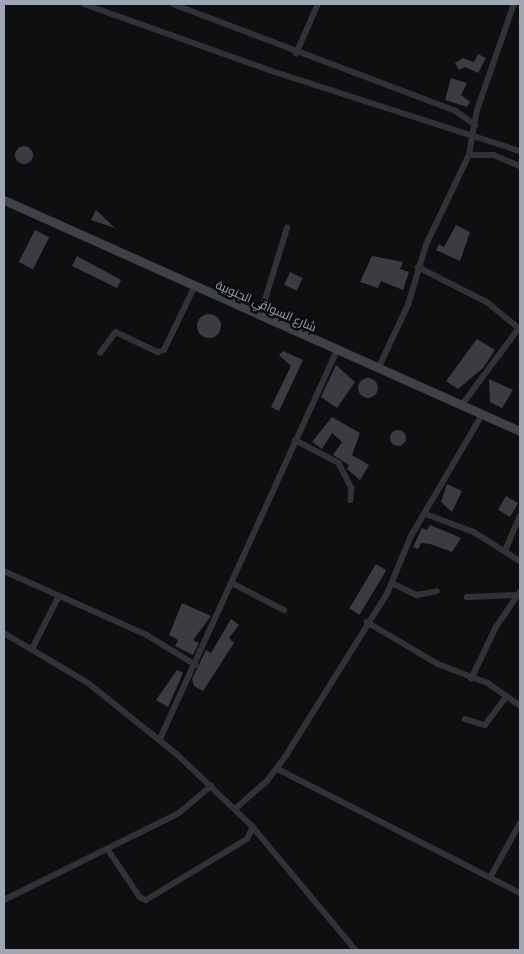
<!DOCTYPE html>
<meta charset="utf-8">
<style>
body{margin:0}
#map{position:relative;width:524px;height:954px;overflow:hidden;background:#0f0f11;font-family:"PT Sans Narrow",Cairo,sans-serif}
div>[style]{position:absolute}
.building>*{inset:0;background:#3b3c41;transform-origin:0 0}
.round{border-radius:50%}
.street>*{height:5.5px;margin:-2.75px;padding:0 2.75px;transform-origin:2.75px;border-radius:2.75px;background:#303236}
.secondary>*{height:9px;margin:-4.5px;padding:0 4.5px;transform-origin:4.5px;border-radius:4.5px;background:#3e4146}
span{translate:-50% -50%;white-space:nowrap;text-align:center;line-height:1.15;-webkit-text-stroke:5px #0a0b0c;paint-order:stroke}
.street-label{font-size:12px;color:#a0a6b3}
.frame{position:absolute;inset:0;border:5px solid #a0a6b3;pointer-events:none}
</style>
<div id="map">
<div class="building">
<div style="clip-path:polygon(478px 54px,486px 58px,478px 73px,465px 67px,459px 70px,455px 63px,463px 58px,474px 62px)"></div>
<div style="clip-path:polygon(451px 78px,467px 83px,461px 95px,470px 102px,467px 107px,445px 100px)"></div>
<div class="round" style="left:15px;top:146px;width:18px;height:18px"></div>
<div style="clip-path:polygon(96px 210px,115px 228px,91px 220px)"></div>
<div style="clip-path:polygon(456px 225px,470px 232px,460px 261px,436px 250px,439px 244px,444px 247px)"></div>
<div style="left:35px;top:230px;width:16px;height:36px;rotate:27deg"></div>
<div style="clip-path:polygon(77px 256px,121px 280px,117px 288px,72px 266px)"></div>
<div style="clip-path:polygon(372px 256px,403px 262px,400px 269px,409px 272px,403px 290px,381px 281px,378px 288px,360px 282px)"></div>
<div style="left:290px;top:272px;width:14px;height:14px;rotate:25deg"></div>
<div class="round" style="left:197px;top:314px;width:24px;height:24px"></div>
<div style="clip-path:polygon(477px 339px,495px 350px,483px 368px,458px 389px,446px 381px)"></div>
<div style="clip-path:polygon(283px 351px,303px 360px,279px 411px,271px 407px,291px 366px,279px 355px)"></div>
<div style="clip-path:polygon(336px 365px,355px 382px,337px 408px,321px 397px)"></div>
<div class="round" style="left:358px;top:378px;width:20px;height:20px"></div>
<div style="clip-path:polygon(489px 379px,513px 390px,502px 408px,490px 402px)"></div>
<div style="clip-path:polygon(332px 417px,360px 433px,352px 455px,369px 465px,360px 480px,347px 469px,349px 465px,333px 455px,342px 442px,332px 433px,322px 449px,312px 442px)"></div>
<div class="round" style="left:390px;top:430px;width:16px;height:16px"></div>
<div style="clip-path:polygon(447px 484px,462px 491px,452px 512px,441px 502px)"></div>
<div style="left:506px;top:496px;width:14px;height:16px;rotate:30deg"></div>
<div style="clip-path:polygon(430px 525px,461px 538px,452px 552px,430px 544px,421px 543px,418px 549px,413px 547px,422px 528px,427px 530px)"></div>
<div style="left:376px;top:564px;width:12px;height:52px;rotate:31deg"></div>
<div style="clip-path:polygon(182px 603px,211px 616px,193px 640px,199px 643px,193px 655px,175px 646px,178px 640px,169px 635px)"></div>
<div style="clip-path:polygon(231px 619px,239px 625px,229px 638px,234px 643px,203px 691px,194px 686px,192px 679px,206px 650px,211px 653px)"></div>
<div style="clip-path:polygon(177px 670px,183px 673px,168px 707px,156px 700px)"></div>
</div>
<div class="street">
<div style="left:84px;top:4px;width:200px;rotate:19.6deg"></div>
<div style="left:272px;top:71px;width:261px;rotate:17.9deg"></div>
<div style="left:173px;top:4px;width:303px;rotate:20.7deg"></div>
<div style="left:456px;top:111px;width:24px;rotate:36deg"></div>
<div style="left:296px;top:54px;width:55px;rotate:-66.3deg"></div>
<div style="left:469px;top:155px;width:25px"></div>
<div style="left:494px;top:155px;width:28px;rotate:23deg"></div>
<div style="left:418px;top:267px;width:77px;rotate:26.9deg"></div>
<div style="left:487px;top:302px;width:43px;rotate:39.3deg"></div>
<div style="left:260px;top:316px;width:92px;rotate:-72.9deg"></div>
<div style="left:100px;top:353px;width:26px;rotate:-53deg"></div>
<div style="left:116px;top:332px;width:47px;rotate:25.5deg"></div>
<div style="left:158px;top:352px;width:6px;rotate:-18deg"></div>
<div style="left:164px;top:350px;width:69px;rotate:-64.2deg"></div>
<div style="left:378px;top:369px;width:71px;rotate:-64.9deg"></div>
<div style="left:408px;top:305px;width:63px;rotate:-73.3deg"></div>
<div style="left:426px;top:245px;width:100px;rotate:-64.5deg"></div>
<div style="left:469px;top:155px;width:46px;rotate:-79.9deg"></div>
<div style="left:477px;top:110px;width:112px;rotate:-70.8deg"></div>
<div style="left:462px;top:405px;width:96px;rotate:-53.5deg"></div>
<div style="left:295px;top:440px;width:50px;rotate:27.6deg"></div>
<div style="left:339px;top:463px;width:28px;rotate:63deg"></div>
<div style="left:352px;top:488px;width:12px;rotate:95deg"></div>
<div style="left:426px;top:514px;width:51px;rotate:20.6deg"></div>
<div style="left:474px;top:532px;width:54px;rotate:32.2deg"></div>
<div style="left:505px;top:551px;width:38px;rotate:-67deg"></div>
<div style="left:4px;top:571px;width:157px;rotate:24.1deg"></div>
<div style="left:147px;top:635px;width:57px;rotate:31.5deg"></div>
<div style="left:232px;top:583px;width:59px;rotate:27.4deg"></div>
<div style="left:392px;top:583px;width:28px;rotate:26deg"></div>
<div style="left:417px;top:595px;width:20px;rotate:-11deg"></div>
<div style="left:467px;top:597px;width:51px;rotate:-2.2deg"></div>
<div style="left:367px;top:622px;width:82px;rotate:30.6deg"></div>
<div style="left:438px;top:664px;width:53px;rotate:20.8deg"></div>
<div style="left:488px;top:683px;width:39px;rotate:35deg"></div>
<div style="left:4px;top:633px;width:96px;rotate:30.6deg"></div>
<div style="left:87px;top:682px;width:115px;rotate:38.7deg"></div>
<div style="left:177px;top:754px;width:105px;rotate:43.8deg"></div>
<div style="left:253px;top:827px;width:160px;rotate:50.1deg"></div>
<div style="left:32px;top:649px;width:59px;rotate:-63deg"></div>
<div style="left:471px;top:679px;width:58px;rotate:-64.3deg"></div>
<div style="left:496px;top:627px;width:42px;rotate:-55.6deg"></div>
<div style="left:465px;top:719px;width:21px;rotate:17deg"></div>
<div style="left:485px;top:725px;width:36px;rotate:-53deg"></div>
<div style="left:160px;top:739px;width:427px;rotate:-65.5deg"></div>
<div style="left:278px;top:769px;width:272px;rotate:27.1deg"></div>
<div style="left:236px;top:808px;width:41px;rotate:-41.1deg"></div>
<div style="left:267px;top:781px;width:34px;rotate:-53deg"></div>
<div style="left:287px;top:754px;width:189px;rotate:-58deg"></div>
<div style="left:387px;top:594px;width:63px;rotate:-67.5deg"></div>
<div style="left:411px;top:536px;width:140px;rotate:-59.6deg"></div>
<div style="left:109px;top:851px;width:55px;rotate:56deg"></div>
<div style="left:140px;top:897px;width:7px;rotate:27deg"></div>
<div style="left:146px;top:900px;width:118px;rotate:-31.1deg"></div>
<div style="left:247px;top:839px;width:13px;rotate:-63deg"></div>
<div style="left:491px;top:876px;width:60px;rotate:-61.3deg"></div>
<div style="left:4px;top:900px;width:195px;rotate:-26.4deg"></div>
<div style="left:179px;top:813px;width:42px;rotate:-40.2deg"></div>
</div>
<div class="secondary">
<div style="left:4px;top:200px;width:565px;rotate:24.12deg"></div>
</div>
<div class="street-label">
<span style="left:266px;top:306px;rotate:24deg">شارع السواقي الجنوبية</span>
</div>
<div class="frame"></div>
</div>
